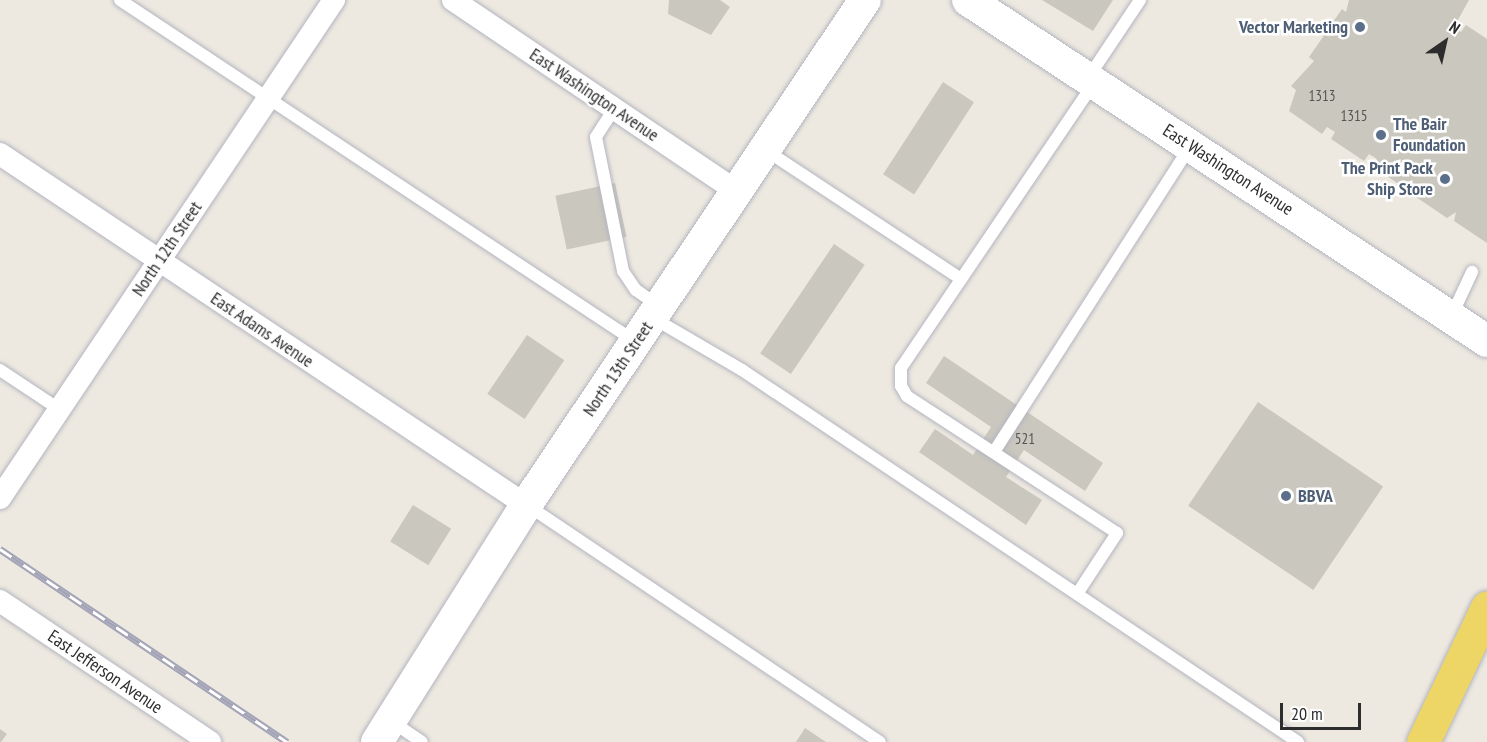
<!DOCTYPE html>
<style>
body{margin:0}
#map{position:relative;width:1487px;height:742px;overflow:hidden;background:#eee9e0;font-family:"PT Sans Narrow",sans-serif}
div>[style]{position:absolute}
.building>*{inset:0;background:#cac7be;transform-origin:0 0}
.roads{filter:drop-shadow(0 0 2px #b3b5c0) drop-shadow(0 0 2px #b3b5c0)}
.lane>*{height:12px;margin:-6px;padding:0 6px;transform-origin:6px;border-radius:6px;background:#fff}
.street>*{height:22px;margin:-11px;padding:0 11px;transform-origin:11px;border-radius:11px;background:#fff}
.secondary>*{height:32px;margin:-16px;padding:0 16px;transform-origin:16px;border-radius:16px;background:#fff}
.primary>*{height:33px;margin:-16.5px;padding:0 16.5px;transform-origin:16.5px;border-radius:16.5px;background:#edd666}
.rail>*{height:7px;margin-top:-3.5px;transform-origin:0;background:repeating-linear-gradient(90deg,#fff 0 14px,#a3a4b7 0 28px);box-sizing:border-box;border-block:2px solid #a3a4b7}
.dots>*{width:16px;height:16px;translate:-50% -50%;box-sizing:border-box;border:3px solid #fff;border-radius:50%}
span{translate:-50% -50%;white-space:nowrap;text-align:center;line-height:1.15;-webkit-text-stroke:5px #fff;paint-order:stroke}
.number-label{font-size:15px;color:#545451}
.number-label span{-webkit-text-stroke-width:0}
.service-label{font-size:18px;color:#4e5e75;font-weight:700}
.right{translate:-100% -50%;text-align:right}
.left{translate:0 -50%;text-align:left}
.street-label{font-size:18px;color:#2d2d2d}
.north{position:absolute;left:1415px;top:12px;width:60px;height:60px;-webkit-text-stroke:4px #fff;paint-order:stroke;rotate:34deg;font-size:16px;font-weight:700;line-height:24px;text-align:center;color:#2d2d2d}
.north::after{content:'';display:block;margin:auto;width:21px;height:27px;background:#2d2d2d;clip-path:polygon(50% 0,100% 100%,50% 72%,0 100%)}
.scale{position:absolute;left:1280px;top:703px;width:81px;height:27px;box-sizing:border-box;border:3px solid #2d2d2d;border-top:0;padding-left:8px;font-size:18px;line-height:21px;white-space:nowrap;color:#2d2d2d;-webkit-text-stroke:4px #fff;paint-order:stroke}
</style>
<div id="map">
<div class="building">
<div style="clip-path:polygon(669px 0,720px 0,730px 7px,711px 35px,668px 14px)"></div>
<div style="clip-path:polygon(1042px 0,1113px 0,1093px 31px)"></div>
<div style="clip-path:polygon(1349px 0,1469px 0,1454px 27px,1461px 32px,1466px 25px,1487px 39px,1487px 243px,1454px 221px,1456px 212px,1447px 218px,1413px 195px,1418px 188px,1410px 183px,1406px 189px,1372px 166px,1377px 159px,1369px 154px,1364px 161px,1331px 139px,1335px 132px,1327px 127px,1322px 134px,1289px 111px,1296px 90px,1291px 86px,1314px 61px,1309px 57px,1325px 34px,1330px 37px,1326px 32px,1342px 9px,1346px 12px)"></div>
<div style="left:943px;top:82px;width:37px;height:110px;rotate:33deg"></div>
<div style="left:615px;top:183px;width:55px;height:61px;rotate:78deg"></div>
<div style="left:834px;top:244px;width:37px;height:132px;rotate:34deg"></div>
<div style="left:527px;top:335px;width:45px;height:71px;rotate:34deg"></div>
<div style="clip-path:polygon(944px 356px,1103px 463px,1085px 491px,1024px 450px,1006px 477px,1042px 500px,1026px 525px,919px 452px,935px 429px,973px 455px,991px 427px,926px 383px)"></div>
<div style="left:1258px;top:402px;width:151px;height:125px;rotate:34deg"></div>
<div style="left:413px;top:505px;width:45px;height:43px;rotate:32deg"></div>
<div style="clip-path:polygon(805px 728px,826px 742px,796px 742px)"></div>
<div style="clip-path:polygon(0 729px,7px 734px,1px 742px,0 742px)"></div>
</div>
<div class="roads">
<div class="lane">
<div style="left:120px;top:0;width:619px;rotate:33.54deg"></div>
<div style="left:1088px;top:78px;width:94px;rotate:-56.3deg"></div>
<div style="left:614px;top:109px;width:33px;rotate:123deg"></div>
<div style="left:596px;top:137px;width:137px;rotate:78.6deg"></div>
<div style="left:623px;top:271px;width:23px;rotate:56deg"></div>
<div style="left:636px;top:290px;width:28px;rotate:35deg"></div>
<div style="left:764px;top:149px;width:236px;rotate:33.4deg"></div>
<div style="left:1451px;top:317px;width:50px;rotate:-65deg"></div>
<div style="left:653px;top:318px;width:103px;rotate:30.3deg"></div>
<div style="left:742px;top:370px;width:669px;rotate:33.79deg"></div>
<div style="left:0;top:370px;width:71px;rotate:33.5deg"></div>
<div style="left:994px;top:452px;width:363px;rotate:-57.3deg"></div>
<div style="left:527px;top:505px;width:425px;rotate:33.9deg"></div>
<div style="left:1077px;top:594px;width:73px;rotate:-56.7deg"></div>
<div style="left:1117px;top:533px;width:251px;rotate:-146.9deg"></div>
<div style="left:907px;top:396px;width:12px;rotate:-121deg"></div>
<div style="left:901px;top:386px;width:18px;rotate:-90deg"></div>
<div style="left:901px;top:368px;width:344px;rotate:-55.9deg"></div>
<div style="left:391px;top:721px;width:37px;rotate:34deg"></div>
</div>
<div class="street">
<div style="left:453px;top:0;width:341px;rotate:34deg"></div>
<div style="left:0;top:154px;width:632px;rotate:33.72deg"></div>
<div style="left:0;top:498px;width:600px;rotate:-56.15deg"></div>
<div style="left:0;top:601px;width:253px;rotate:33.9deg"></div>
</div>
<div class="secondary">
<div style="left:968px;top:0;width:621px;rotate:33.31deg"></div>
<div style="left:377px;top:742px;width:280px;rotate:-57.8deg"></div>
<div style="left:526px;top:505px;width:608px;rotate:-56.13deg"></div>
</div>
<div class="primary">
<div style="left:1423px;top:742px;width:149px;rotate:-64.6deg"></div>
</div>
</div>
<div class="rail">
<div style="left:0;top:549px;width:346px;rotate:33.9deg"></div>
</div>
<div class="dots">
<div style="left:1360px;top:27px;background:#5c6f8a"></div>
<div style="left:1381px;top:135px;background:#5c6f8a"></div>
<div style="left:1445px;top:179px;background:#5c6f8a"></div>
<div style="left:1286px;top:496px;background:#5c6f8a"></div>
</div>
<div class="number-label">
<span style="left:1322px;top:96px">1313</span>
<span style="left:1354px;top:116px">1315</span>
<span style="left:1025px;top:439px">521</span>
</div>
<div class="service-label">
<span class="right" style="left:1348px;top:27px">Vector Marketing</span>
<span class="left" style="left:1393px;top:135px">The Bair<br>Foundation</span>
<span class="right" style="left:1433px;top:179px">The Print Pack<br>Ship Store</span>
<span class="left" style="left:1298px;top:496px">BBVA</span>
</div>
<div class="street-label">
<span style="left:594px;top:95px;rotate:34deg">East Washington Avenue</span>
<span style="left:1228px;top:170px;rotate:33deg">East Washington Avenue</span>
<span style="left:167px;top:249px;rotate:-56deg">North 12th Street</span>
<span style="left:262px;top:330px;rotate:34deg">East Adams Avenue</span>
<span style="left:618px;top:369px;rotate:-56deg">North 13th Street</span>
<span style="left:105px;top:672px;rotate:34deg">East Jefferson Avenue</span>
</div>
<div class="north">N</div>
<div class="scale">20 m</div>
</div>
